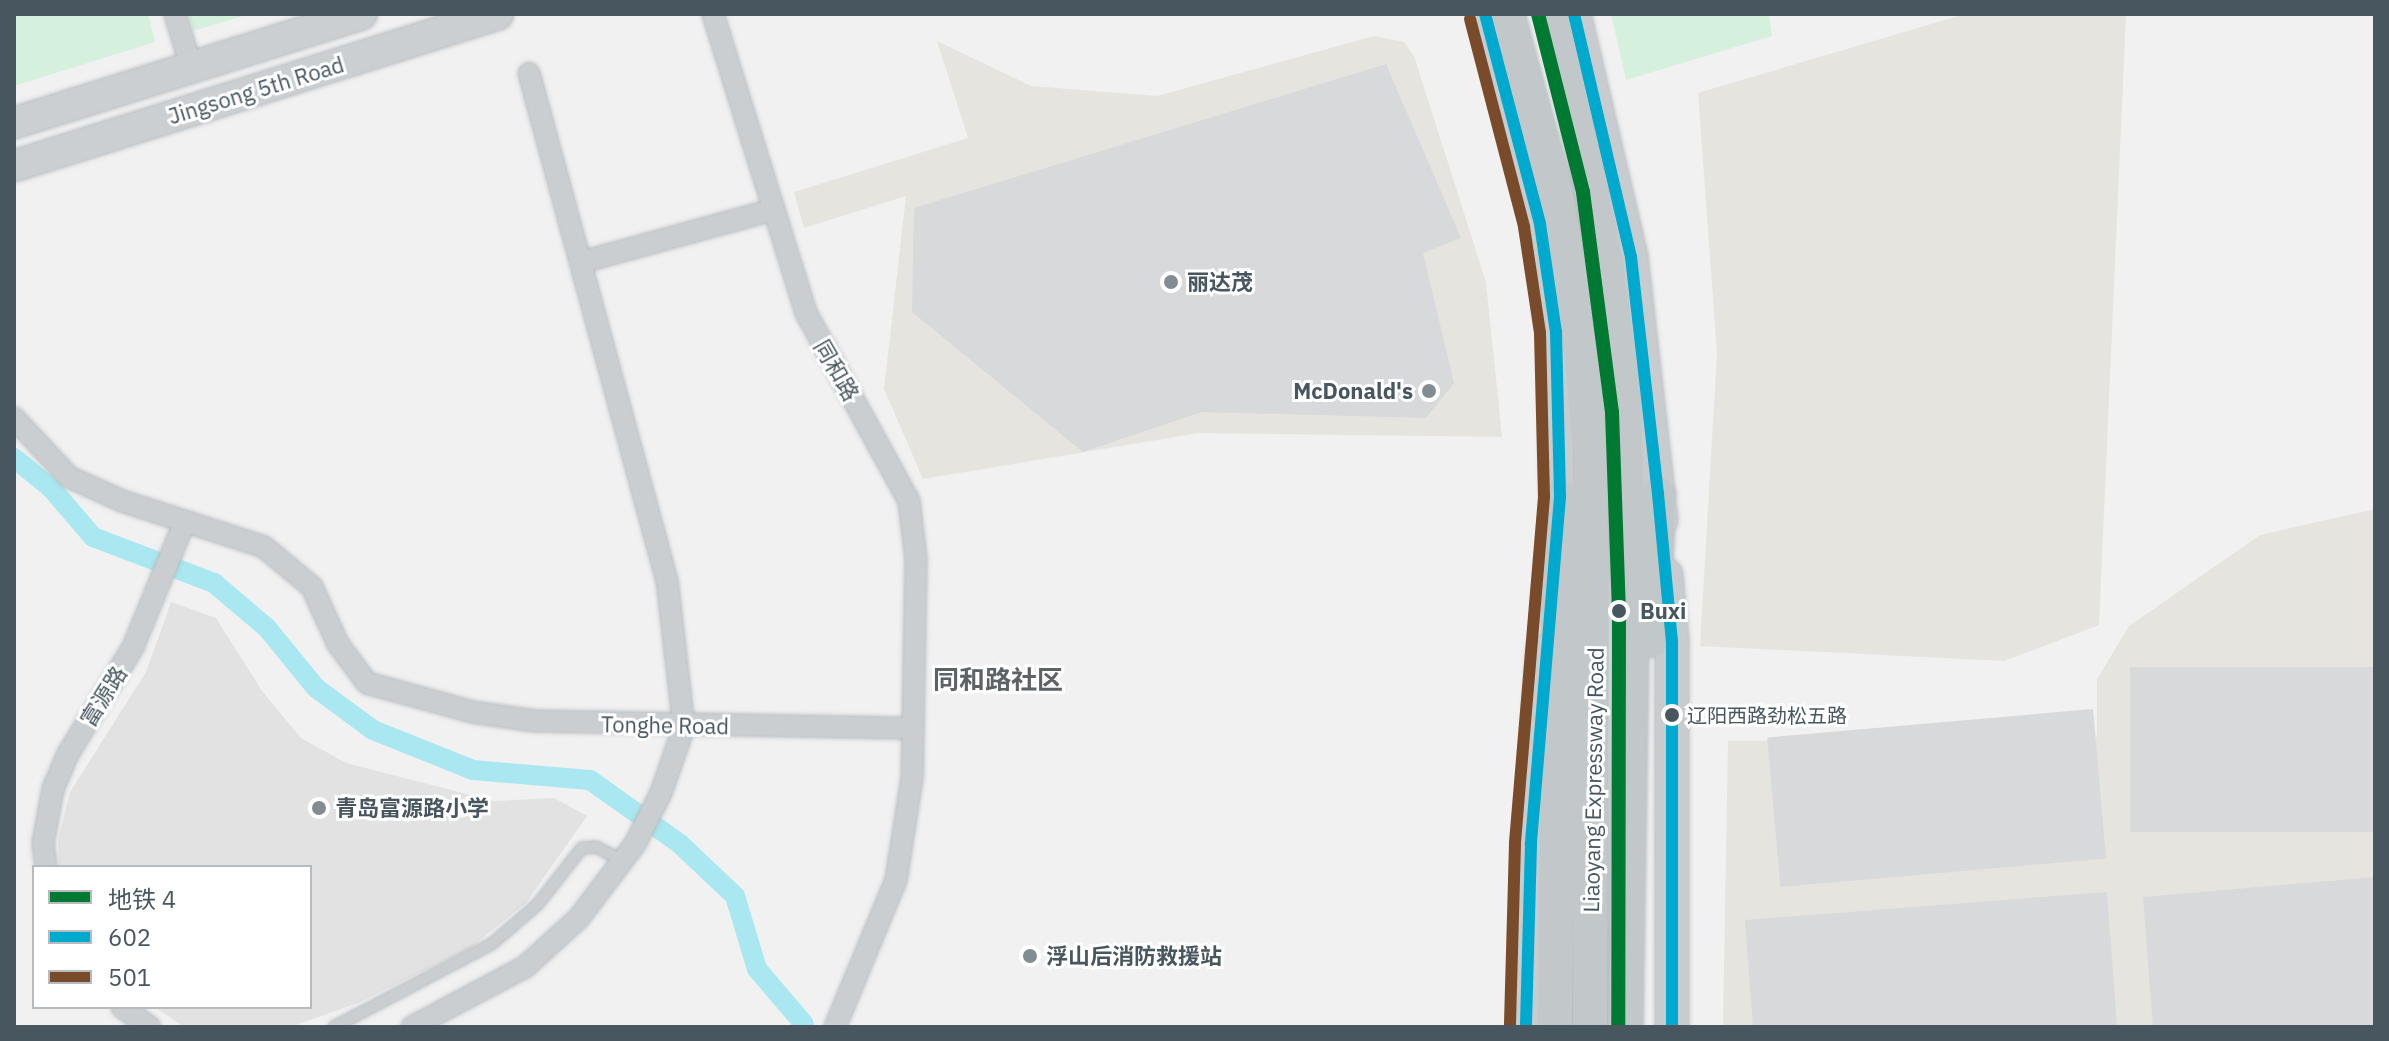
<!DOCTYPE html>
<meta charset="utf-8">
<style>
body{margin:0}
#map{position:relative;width:2389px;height:1041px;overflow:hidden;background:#f2f1f1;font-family:"IBM Plex Sans","Noto Sans SC",sans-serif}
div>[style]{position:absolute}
.commercial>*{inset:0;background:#e6e4df}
.education>*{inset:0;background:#e3e2e3}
.green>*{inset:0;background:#d5f1dd}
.canal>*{height:20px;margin:-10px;padding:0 10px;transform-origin:10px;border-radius:10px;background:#a9e8f0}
.building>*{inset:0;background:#d8d9da;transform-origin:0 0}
.roads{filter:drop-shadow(0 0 2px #b6bcc1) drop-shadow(0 0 2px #b6bcc1)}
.service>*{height:10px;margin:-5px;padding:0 5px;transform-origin:5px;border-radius:5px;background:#cbced0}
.minor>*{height:20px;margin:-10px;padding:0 10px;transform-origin:10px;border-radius:10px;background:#cbced0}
.secondary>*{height:30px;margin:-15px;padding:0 15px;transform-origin:15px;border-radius:15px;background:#cbcfd2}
.primary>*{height:32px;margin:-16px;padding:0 16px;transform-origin:16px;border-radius:16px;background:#c8ccce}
.trunk>*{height:34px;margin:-17px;padding:0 17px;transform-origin:17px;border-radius:17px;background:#c2c7ca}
.bus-1>*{height:12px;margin:-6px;padding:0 6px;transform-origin:6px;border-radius:6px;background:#00a9ce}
.bus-2>*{height:12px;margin:-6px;padding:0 6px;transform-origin:6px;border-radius:6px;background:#7a4b2a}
.metro-1>*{height:14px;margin:-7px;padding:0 7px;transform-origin:7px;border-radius:7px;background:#007a33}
.dots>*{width:22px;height:22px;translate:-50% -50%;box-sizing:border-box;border:4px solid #fff;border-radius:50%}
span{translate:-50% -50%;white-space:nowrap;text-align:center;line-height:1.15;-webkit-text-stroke:6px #fff;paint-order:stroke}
.bus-label{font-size:20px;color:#47565f}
.left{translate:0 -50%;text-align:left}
.street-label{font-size:22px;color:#47565f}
.poi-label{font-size:22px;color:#47565f;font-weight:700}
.right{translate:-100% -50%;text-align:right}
.stop-label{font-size:22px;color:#47565f;font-weight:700}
.quarter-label{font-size:26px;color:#5d6266;font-weight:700}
.frame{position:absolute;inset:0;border:16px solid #47565f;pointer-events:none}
.legend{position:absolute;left:32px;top:865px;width:280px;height:144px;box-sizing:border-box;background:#fff;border:2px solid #b5bbbf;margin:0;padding:10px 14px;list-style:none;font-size:24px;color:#47565f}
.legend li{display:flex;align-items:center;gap:16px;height:40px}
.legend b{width:40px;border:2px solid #b5bbbf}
</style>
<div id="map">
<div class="commercial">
<div style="clip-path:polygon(1965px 14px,2126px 14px,2099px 625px,2004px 661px,1700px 646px,1717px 353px,1698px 93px)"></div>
<div style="clip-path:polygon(1374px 36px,1404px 42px,1414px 56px,1486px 282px,1502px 437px,1199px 433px,923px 479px,884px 389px,906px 196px,804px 228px,794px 192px,968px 138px,937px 41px,1031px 86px,1157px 96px)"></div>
<div style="clip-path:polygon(2375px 509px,2375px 1027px,1723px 1027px,1728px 741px,2097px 737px,2097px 679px,2129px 626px,2260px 535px)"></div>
</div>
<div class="education">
<div style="clip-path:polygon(171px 602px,216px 618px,262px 691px,301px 738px,346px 763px,494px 801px,554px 798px,587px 816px,526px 903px,469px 949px,358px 1003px,290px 1027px,185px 1027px,154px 1007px,310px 1007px,310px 867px,59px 867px,58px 840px,70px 792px,146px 672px)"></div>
</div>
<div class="green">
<div style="clip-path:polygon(14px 14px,148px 14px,155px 42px,14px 86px)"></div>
<div style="clip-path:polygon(188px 14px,250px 14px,193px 31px)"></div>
<div style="clip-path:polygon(1611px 14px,1769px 14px,1772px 36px,1626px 80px)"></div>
</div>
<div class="canal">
<div style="left:14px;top:458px;width:48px;rotate:39deg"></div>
<div style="left:51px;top:488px;width:65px;rotate:49.4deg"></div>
<div style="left:93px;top:537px;width:129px;rotate:20.8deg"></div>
<div style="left:214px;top:583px;width:70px;rotate:40.3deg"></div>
<div style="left:267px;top:628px;width:77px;rotate:50.8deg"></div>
<div style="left:316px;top:688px;width:71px;rotate:36.4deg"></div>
<div style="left:373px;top:730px;width:108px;rotate:21.8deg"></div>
<div style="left:473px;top:770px;width:117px;rotate:4.9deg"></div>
<div style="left:590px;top:780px;width:110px;rotate:35.4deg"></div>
<div style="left:680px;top:844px;width:76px;rotate:43.4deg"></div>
<div style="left:735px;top:896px;width:76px;rotate:73.2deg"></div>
<div style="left:757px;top:969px;width:72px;rotate:49.5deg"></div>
</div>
<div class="building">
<div style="clip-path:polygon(1386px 64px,1461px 238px,1423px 253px,1454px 383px,1426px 418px,1202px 412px,1083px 452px,912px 312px,914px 208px)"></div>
<div style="left:2375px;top:667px;width:165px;height:245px;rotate:90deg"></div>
<div style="left:2093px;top:709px;width:150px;height:327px;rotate:85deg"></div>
<div style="clip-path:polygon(2375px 877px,2375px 1027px,2153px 1027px,2143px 897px)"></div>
<div style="clip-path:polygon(2107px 892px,2117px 1027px,1753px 1027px,1745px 920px)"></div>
</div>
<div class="roads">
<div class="service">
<div style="left:334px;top:1027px;width:180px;rotate:-27.8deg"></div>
<div style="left:493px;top:943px;width:60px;rotate:-40.9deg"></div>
<div style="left:538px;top:904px;width:71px;rotate:-51.8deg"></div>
<div style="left:582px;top:848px;width:14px;rotate:-4deg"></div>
<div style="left:596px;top:847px;width:31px;rotate:27deg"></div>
</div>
<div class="minor">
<div style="left:175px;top:14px;width:54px;rotate:72.9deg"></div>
<div style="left:713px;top:14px;width:313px;rotate:72.7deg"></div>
<div style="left:806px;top:313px;width:214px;rotate:61.3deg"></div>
<div style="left:909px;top:501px;width:58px;rotate:83.1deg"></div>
<div style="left:916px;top:559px;width:219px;rotate:91deg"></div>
<div style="left:912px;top:778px;width:103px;rotate:98.9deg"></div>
<div style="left:896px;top:880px;width:159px;rotate:112.5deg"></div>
<div style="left:582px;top:262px;width:197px;rotate:-15.3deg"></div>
<div style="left:14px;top:418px;width:81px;rotate:47deg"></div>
<div style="left:69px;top:477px;width:58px;rotate:24.4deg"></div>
<div style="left:122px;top:501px;width:149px;rotate:17.9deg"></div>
<div style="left:264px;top:547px;width:62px;rotate:39.8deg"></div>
<div style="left:312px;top:587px;width:63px;rotate:65.5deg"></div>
<div style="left:338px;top:644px;width:49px;rotate:53.4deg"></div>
<div style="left:367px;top:683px;width:109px;rotate:15.4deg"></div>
<div style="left:472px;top:712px;width:64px;rotate:8.1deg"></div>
<div style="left:535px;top:721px;width:376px;rotate:1.1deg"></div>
<div style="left:46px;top:867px;width:24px;rotate:-97deg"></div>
<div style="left:43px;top:843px;width:55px;rotate:-79.5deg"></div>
<div style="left:53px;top:789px;width:38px;rotate:-67deg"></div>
<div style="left:68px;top:754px;width:125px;rotate:-58.7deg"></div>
<div style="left:133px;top:647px;width:136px;rotate:-67.6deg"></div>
<div style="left:122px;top:1007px;width:34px;rotate:36deg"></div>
<div style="left:412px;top:1027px;width:128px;rotate:-28deg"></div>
<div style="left:525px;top:967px;width:73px;rotate:-42.2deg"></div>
<div style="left:579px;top:918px;width:93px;rotate:-52.9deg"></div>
<div style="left:635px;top:844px;width:57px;rotate:-63deg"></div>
<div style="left:661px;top:793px;width:70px;rotate:-70.8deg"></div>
<div style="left:684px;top:727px;width:147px;rotate:-96.6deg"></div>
<div style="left:667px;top:581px;width:526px;rotate:-105.2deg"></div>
</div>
<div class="secondary">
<div style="left:14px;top:123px;width:364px;rotate:-17.4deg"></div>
<div style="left:14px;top:166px;width:507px;rotate:-17.43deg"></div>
</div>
<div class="primary">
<div style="left:1485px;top:14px;width:84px;rotate:72.6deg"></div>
<div style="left:1510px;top:94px;width:133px;rotate:77deg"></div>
<div style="left:1540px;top:224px;width:109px;rotate:81.6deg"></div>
<div style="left:1556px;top:332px;width:190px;rotate:89.4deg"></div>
<div style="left:1574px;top:14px;width:250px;rotate:76.8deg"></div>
<div style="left:1631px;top:257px;width:265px;rotate:83.5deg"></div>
<div style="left:1666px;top:575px;width:66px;rotate:84.8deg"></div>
<div style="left:1672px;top:641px;width:386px;rotate:90deg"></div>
<div style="left:1526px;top:1027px;width:375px;rotate:-87.3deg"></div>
</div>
<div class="trunk">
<div style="left:1507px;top:14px;width:183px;rotate:74.8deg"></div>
<div style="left:1555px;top:191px;width:142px;rotate:80.3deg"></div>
<div style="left:1579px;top:331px;width:128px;rotate:84.6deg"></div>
<div style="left:1591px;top:458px;width:569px;rotate:90.1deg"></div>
<div style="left:1553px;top:14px;width:54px;rotate:73.9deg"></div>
<div style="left:1568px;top:66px;width:201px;rotate:79.1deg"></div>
<div style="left:1606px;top:263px;width:137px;rotate:82.5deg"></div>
<div style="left:1624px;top:399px;width:257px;rotate:88.4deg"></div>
<div style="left:1631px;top:656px;width:371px;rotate:90.9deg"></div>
<div style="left:1652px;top:639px;width:145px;rotate:-87.6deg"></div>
<div style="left:1555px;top:1027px;width:530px;rotate:-89.46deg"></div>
</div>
</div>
<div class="bus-1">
<div style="left:1485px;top:14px;width:217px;rotate:75.3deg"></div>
<div style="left:1540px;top:224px;width:109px;rotate:81.6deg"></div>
<div style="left:1556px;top:332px;width:165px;rotate:88.6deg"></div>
<div style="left:1560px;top:497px;width:349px;rotate:94.8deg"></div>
<div style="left:1531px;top:845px;width:182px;rotate:91.6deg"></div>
<div style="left:1574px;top:14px;width:250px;rotate:76.8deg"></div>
<div style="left:1631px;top:257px;width:239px;rotate:83.5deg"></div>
<div style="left:1658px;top:494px;width:148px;rotate:84.6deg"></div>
<div style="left:1672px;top:641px;width:386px;rotate:90deg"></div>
</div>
<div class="bus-2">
<div style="left:1470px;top:19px;width:215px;rotate:75.4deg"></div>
<div style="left:1524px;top:227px;width:107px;rotate:81.4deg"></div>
<div style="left:1540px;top:333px;width:164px;rotate:88.6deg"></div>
<div style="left:1544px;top:497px;width:348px;rotate:94.8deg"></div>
<div style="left:1515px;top:844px;width:183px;rotate:91.6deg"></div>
</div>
<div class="metro-1">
<div style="left:1538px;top:14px;width:184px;rotate:75.8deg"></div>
<div style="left:1583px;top:192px;width:222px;rotate:82.5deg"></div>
<div style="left:1612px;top:412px;width:199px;rotate:88deg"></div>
<div style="left:1619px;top:611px;width:416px;rotate:90.1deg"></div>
</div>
<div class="dots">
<div style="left:1171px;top:282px;background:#838c92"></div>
<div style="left:1429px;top:391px;background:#838c92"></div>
<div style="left:1619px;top:611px;background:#47565f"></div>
<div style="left:1672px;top:715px;background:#47565f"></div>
<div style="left:319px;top:808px;background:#838c92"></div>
<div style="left:1030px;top:956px;background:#838c92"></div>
</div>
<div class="bus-label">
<span class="left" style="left:1687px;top:715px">辽阳西路劲松五路</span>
</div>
<div class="street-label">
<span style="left:256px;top:90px;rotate:-17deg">Jingsong 5th Road</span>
<span style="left:837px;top:370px;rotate:60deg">同和路</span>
<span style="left:103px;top:696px;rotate:-58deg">富源路</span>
<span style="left:665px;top:725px;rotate:1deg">Tonghe Road</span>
<span style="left:1593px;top:780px;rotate:-89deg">Liaoyang Expressway Road</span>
</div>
<div class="poi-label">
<span class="left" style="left:1187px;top:282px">丽达茂</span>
<span class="right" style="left:1413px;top:391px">McDonald's</span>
<span class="left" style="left:335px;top:808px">青岛富源路小学</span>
<span class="left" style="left:1046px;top:956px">浮山后消防救援站</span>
</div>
<div class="stop-label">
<span class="left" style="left:1640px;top:611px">Buxi</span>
</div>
<div class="quarter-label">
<span style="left:998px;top:680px">同和路社区</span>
</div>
<div class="frame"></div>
<ul class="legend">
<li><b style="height:10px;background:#007a33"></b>地铁 4</li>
<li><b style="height:10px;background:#00a9ce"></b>602</li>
<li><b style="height:10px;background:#7a4b2a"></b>501</li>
</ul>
</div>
